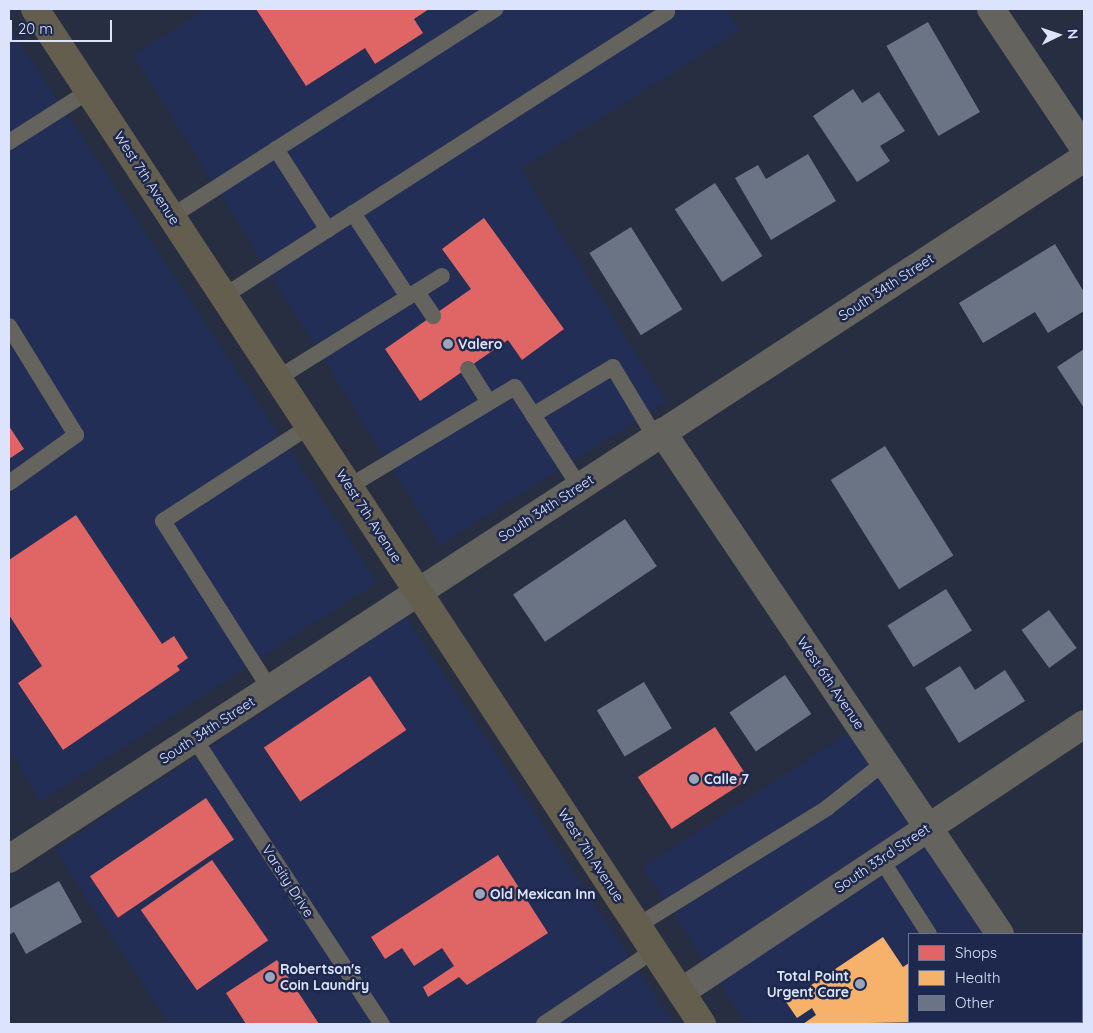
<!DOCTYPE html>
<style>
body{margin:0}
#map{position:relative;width:1093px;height:1033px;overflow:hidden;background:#282e42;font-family:Quicksand,sans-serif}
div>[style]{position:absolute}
.built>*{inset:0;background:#232e56}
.shops>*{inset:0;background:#e06666;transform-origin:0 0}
.health>*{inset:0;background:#f6b26b}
.building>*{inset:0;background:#6b7485;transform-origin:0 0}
.service>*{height:16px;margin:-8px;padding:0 8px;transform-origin:8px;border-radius:8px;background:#65635e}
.minor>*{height:28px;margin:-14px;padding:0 14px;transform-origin:14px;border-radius:14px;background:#65635e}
.primary>*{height:28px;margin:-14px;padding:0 14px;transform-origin:14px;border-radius:14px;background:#635e4e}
.dots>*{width:14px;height:14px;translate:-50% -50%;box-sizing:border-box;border:2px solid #1e284c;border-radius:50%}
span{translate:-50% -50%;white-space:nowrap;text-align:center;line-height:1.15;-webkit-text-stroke:5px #1e284c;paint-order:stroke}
.street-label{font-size:14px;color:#dbe4fc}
.poi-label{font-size:14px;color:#dbe4fc;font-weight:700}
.left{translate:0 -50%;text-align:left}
.right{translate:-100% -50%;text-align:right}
.frame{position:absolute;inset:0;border:10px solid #dbe4fc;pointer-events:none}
.legend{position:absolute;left:908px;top:933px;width:175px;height:90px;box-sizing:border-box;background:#1e284c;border:1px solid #6a7392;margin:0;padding:6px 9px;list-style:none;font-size:15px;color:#dbe4fc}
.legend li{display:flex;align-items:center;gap:10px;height:25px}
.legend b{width:25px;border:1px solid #6a7392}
.north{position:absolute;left:1033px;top:10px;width:50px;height:50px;-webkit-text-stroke:4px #1e284c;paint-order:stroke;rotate:86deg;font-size:14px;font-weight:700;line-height:20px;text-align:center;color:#dbe4fc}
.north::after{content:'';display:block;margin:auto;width:18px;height:22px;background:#dbe4fc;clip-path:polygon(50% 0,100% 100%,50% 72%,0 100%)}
.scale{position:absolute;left:10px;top:20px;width:102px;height:22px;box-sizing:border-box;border:2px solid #dbe4fc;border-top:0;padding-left:6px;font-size:15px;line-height:18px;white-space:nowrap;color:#dbe4fc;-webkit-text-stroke:4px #1e284c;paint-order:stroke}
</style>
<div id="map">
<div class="built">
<div style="clip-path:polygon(207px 9px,726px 9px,740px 30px,520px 169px,666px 402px,440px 545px,133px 55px)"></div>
<div style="clip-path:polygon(9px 27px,377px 582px,40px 802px,9px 747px)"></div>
<div style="clip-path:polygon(406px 617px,674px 1024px,169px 1024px,55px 850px)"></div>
<div style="clip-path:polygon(852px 731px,989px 934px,909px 934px,909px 1022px,1049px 1024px,746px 1024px,643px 867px)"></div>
</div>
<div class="shops">
<div style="clip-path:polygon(256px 9px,429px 9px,414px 19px,423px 33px,375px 64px,365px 48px,306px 86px)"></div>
<div style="clip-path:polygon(484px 218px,564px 329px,522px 360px,508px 340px,420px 401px,385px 349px,471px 289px,442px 249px)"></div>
<div style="clip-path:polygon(9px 426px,24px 449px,9px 459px)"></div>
<div style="clip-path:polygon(76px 515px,162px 644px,174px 636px,188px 658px,177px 666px,180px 670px,63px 750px,18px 683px,42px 666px,9px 615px,9px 560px)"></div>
<div style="left:370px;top:676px;width:65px;height:128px;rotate:56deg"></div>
<div style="left:715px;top:727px;width:62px;height:92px;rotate:57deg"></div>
<div style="left:206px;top:798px;width:50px;height:140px;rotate:56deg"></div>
<div style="clip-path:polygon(498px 855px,548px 933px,467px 985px,459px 977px,428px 997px,423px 987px,454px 966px,442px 948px,414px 966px,402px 948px,385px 959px,371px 937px)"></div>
<div style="left:212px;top:860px;width:98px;height:87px;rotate:55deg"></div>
<div style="clip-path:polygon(277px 960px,319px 1024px,246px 1024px,226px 993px)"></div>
</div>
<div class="health">
<div style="clip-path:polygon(883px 937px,903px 967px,909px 963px,909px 1022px,932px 1022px,803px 1024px,816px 1015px,812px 1008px,797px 1018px,786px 1002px)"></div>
</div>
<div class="building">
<div style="left:928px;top:22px;width:104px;height:48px;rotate:60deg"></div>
<div style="clip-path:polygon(853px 89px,862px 103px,879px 92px,905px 131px,880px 146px,890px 161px,857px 182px,813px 116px)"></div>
<div style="clip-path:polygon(808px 154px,836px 201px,771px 240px,735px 178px,758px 165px,766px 179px)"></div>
<div style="left:715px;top:183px;width:87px;height:48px;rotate:57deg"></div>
<div style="left:631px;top:227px;width:97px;height:49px;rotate:58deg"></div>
<div style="clip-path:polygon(1055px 244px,1084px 292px,1084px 311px,1048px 333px,1035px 312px,983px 343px,959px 303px)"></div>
<div style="clip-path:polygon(1084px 349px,1084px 408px,1057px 367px)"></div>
<div style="left:885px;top:446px;width:129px;height:64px;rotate:58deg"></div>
<div style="left:625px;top:519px;width:57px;height:135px;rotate:56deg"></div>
<div style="left:946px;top:589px;width:49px;height:69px;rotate:58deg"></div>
<div style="left:1049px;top:610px;width:47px;height:34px;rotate:54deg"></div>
<div style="clip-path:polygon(960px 666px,975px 690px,1005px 670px,1025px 701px,959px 743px,925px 688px)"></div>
<div style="left:785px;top:675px;width:47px;height:67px;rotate:56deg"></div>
<div style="left:644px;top:682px;width:54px;height:55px;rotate:59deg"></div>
<div style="clip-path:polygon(59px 881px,82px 922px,26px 954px,14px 932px,9px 935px,9px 909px)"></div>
</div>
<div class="service">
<div style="left:9px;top:142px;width:95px;rotate:-32.5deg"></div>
<div style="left:276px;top:149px;width:96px;rotate:57.3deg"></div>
<div style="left:353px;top:213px;width:100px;rotate:56.8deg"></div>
<div style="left:172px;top:216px;width:384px;rotate:-32.6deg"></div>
<div style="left:417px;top:292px;width:29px;rotate:56deg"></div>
<div style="left:224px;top:296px;width:526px;rotate:-32.66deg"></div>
<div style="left:667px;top:12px;width:4px;rotate:-124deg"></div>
<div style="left:9px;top:326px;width:128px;rotate:58.4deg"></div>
<div style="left:76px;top:435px;width:82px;rotate:144.4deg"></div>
<div style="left:468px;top:369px;width:39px;rotate:58deg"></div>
<div style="left:278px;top:378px;width:193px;rotate:-31.9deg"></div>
<div style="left:350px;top:486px;width:192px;rotate:-31deg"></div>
<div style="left:515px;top:387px;width:33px;rotate:57deg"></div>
<div style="left:579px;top:486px;width:85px;rotate:-122.9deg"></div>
<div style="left:533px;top:415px;width:93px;rotate:-31deg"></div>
<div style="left:613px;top:367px;width:82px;rotate:59deg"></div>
<div style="left:270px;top:689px;width:199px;rotate:-122.5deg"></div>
<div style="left:163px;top:521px;width:175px;rotate:-32.9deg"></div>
<div style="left:194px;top:738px;width:342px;rotate:56.7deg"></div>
<div style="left:881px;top:859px;width:89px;rotate:57.4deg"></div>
<div style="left:637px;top:926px;width:224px;rotate:-31.8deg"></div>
<div style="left:827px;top:808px;width:74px;rotate:-38.4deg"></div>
<div style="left:985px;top:1022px;width:3px;rotate:45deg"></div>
<div style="left:544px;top:1024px;width:131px;rotate:-33.8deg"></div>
</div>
<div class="minor">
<div style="left:991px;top:9px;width:167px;rotate:56.2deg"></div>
<div style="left:662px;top:432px;width:605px;rotate:56.05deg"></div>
<div style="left:9px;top:859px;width:1283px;rotate:-33.11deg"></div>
<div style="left:681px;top:992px;width:484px;rotate:-33.6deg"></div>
<div style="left:1059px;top:1022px;width:3px;rotate:45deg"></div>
</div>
<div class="primary">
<div style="left:35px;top:9px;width:1215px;rotate:56.69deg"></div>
</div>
<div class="dots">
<div style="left:448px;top:344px;background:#9ca4bb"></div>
<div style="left:694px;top:779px;background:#9ca4bb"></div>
<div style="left:480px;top:894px;background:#9ca4bb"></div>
<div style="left:270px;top:977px;background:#9ca4bb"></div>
<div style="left:860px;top:984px;background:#9ca4bb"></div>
</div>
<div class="street-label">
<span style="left:147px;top:178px;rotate:57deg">West 7th Avenue</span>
<span style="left:886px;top:287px;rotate:-33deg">South 34th Street</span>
<span style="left:546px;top:508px;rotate:-33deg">South 34th Street</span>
<span style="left:369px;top:516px;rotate:57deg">West 7th Avenue</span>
<span style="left:831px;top:683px;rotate:56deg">West 6th Avenue</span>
<span style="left:207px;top:730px;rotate:-33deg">South 34th Street</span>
<span style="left:591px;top:855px;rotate:57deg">West 7th Avenue</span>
<span style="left:882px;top:858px;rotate:-34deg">South 33rd Street</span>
<span style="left:288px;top:881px;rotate:57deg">Varsity Drive</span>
</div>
<div class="poi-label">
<span class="left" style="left:458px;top:344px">Valero</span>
<span class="left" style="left:704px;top:779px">Calle 7</span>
<span class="left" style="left:490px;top:894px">Old Mexican Inn</span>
<span class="left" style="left:280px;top:977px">Robertson's<br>Coin Laundry</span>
<span class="right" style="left:849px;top:984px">Total Point<br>Urgent Care</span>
</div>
<div class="frame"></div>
<ul class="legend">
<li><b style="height:14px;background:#e06666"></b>Shops</li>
<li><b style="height:14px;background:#f6b26b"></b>Health</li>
<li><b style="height:14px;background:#6b7485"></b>Other</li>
</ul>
<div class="north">N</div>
<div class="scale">20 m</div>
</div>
